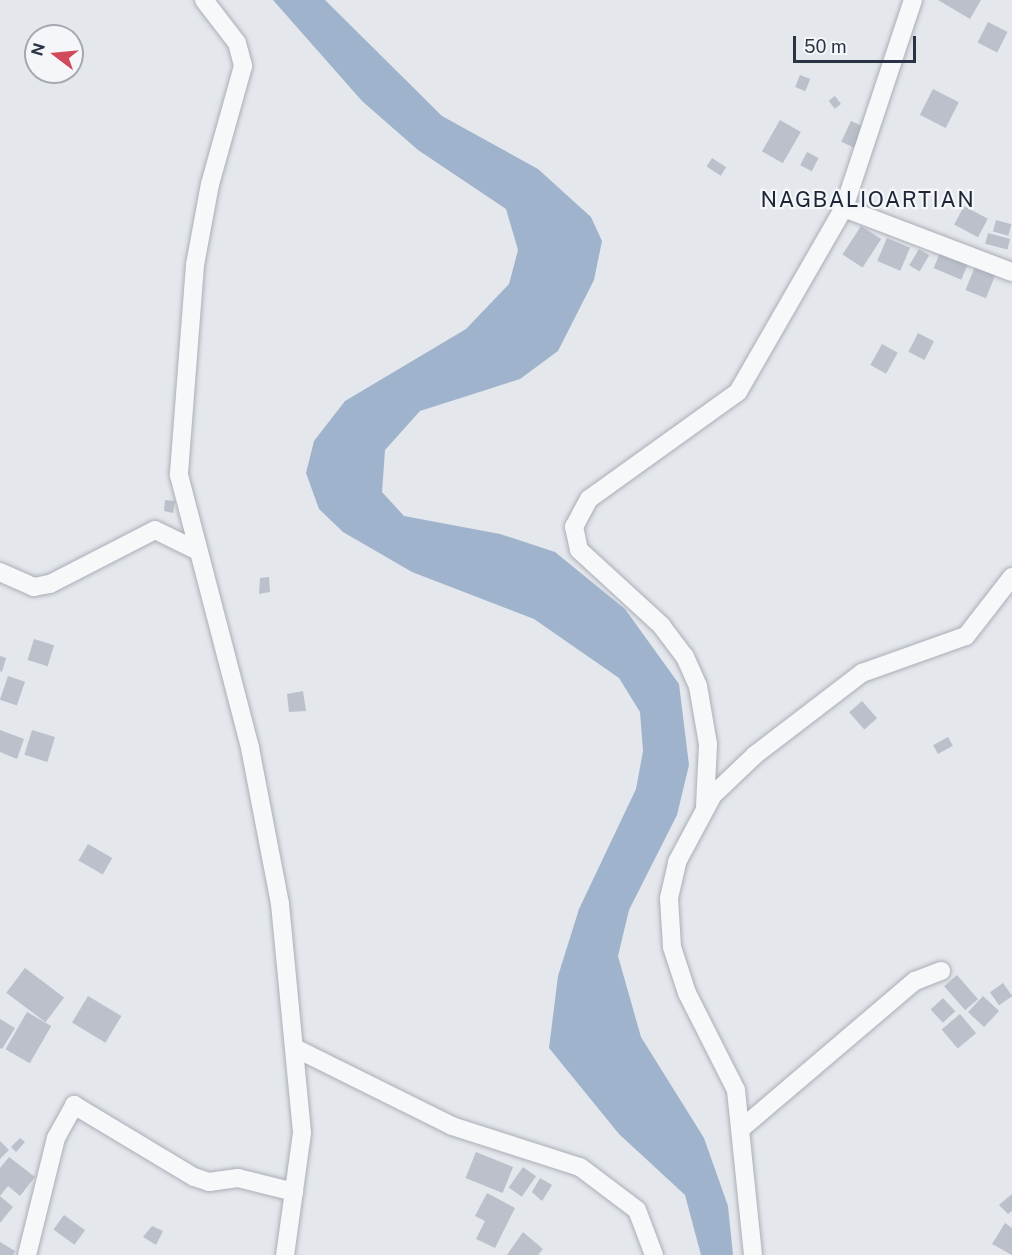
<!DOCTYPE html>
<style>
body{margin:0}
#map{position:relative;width:1012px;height:1255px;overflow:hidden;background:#e4e7ec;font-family:"Public Sans",sans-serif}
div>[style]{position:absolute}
.water>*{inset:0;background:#9fb4cc}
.building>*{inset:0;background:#bbc0ca;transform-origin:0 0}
.roads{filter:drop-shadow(0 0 2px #a9aeb7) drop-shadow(0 0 2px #a9aeb7)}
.street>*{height:18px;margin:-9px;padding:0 9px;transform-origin:9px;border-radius:9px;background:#f7f8fa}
span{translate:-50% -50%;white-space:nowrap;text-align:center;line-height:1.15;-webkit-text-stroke:4.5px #f4f6f9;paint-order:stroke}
.quarter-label{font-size:22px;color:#1d2536;letter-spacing:1.5px}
.north{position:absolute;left:24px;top:24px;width:60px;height:60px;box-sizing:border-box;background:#f4f6f9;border:2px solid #a4a8b1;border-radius:50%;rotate:286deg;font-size:16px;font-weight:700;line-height:24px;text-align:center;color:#2b3445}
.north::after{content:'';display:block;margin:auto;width:21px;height:27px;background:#d1495b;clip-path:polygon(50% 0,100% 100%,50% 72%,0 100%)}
.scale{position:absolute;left:793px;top:36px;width:123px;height:27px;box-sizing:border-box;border:3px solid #2b3445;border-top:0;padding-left:8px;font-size:18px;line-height:21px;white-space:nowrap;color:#2b3445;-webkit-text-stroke:4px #f4f6f9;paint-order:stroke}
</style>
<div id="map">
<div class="water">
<div style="clip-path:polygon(273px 0,325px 0,442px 116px,538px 169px,591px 217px,602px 241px,594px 280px,558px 351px,520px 379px,420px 411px,385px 450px,382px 492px,404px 516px,500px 534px,555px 552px,625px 609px,679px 684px,689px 765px,677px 815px,629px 910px,618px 956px,641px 1037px,704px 1138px,728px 1206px,733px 1255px,701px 1255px,685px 1195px,619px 1134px,549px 1048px,558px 976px,579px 909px,636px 789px,643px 751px,640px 712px,619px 678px,534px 619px,412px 572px,343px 532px,319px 509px,306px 473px,314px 441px,345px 401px,466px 329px,509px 284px,518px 250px,506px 209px,418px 150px,362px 101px)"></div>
</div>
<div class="building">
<div style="clip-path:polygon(938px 0,981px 0,970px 19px)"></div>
<div style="left:988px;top:22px;width:22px;height:23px;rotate:27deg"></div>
<div style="left:800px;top:75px;width:11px;height:13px;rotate:22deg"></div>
<div style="left:933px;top:89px;width:29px;height:29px;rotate:27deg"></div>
<div style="left:835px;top:96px;width:10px;height:8px;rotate:53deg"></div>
<div style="left:780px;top:120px;width:24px;height:36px;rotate:30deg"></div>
<div style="left:851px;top:121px;width:19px;height:23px;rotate:25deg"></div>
<div style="left:807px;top:152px;width:13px;height:15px;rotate:27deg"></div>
<div style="left:712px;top:158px;width:17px;height:10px;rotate:33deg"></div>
<div style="left:964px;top:206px;width:27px;height:21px;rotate:28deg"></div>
<div style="left:996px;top:220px;width:16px;height:12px;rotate:15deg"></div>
<div style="left:861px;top:226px;width:24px;height:34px;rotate:33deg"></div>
<div style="left:988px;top:233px;width:23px;height:11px;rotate:15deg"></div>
<div style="left:887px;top:238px;width:25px;height:25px;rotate:23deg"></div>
<div style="left:943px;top:246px;width:30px;height:24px;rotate:23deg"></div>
<div style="left:919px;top:249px;width:12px;height:19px;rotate:31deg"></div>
<div style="left:976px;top:264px;width:22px;height:28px;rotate:22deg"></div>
<div style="left:918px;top:333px;width:18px;height:21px;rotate:27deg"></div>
<div style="left:882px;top:344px;width:18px;height:24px;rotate:29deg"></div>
<div style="clip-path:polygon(165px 500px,175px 501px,173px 513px,164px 511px)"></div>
<div style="clip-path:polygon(269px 577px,270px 592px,259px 594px,260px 578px)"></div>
<div style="left:34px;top:639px;width:21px;height:22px;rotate:17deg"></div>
<div style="clip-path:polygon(0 656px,6px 658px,2px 672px,0 671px)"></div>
<div style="left:8px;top:676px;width:18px;height:25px;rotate:19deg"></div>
<div style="clip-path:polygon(303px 691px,306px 711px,289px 712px,287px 694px)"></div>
<div style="left:862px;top:701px;width:23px;height:17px;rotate:49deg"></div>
<div style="clip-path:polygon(0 730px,24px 739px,17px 759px,0 752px)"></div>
<div style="left:32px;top:730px;width:24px;height:26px;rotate:17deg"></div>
<div style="left:948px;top:737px;width:10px;height:17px;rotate:61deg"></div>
<div style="left:88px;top:844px;width:28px;height:19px;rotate:30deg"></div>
<div style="left:25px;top:968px;width:49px;height:31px;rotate:37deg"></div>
<div style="left:957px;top:975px;width:32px;height:17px;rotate:49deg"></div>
<div style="left:1003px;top:983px;width:16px;height:16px;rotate:55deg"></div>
<div style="left:88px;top:996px;width:39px;height:31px;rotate:31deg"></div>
<div style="left:983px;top:996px;width:22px;height:22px;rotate:43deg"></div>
<div style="left:943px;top:998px;width:18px;height:17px;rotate:47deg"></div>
<div style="left:27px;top:1012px;width:28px;height:43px;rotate:30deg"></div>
<div style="left:960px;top:1014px;width:25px;height:24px;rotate:50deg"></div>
<div style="clip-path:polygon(0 1019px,15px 1028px,2px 1049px,0 1048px)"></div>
<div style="clip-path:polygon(20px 1138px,25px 1142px,16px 1152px,11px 1147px)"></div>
<div style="clip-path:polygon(0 1141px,9px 1150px,0 1159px)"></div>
<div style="left:476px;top:1152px;width:40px;height:28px;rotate:22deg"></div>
<div style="clip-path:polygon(9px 1157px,35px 1177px,20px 1196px,8px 1186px,0 1196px,13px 1207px,0 1223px,0 1168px)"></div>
<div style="left:523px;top:1167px;width:16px;height:25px;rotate:35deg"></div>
<div style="clip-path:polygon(540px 1178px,552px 1185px,542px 1201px,532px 1192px)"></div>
<div style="clip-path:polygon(487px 1193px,515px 1208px,495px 1248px,476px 1239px,485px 1221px,475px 1216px)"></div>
<div style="clip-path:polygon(1012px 1194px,1012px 1211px,1008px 1214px,999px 1205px)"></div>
<div style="left:64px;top:1215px;width:26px;height:18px;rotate:36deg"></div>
<div style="clip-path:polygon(1005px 1223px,1012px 1228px,1012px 1255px,992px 1244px)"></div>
<div style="clip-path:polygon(152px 1226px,163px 1231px,156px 1245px,143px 1237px)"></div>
<div style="clip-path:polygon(523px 1232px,543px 1249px,538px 1255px,507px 1255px)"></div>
<div style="clip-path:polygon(0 1242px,15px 1251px,13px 1255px,0 1255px)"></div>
</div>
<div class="roads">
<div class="street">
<div style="left:204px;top:0;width:54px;rotate:52.5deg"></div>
<div style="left:237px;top:43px;width:24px;rotate:75deg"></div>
<div style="left:243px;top:66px;width:123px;rotate:105.6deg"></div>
<div style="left:210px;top:184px;width:82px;rotate:100.5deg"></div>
<div style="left:195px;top:265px;width:211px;rotate:94.4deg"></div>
<div style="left:179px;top:475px;width:282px;rotate:75.4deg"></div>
<div style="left:250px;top:748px;width:159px;rotate:79.1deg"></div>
<div style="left:280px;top:904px;width:230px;rotate:84.5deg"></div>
<div style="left:302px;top:1133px;width:123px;rotate:97.9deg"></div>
<div style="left:913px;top:0;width:219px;rotate:108.4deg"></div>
<div style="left:844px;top:208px;width:180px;rotate:20.9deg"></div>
<div style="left:0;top:572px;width:37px;rotate:24deg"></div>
<div style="left:34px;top:587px;width:16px;rotate:-11deg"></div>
<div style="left:50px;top:584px;width:118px;rotate:-27.2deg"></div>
<div style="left:155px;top:530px;width:46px;rotate:26deg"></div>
<div style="left:705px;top:806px;width:62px;rotate:-87.2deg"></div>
<div style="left:708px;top:744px;width:59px;rotate:-99.8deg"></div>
<div style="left:698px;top:686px;width:32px;rotate:-114deg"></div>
<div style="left:685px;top:657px;width:39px;rotate:-127deg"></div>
<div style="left:662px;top:626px;width:113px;rotate:-137.5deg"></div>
<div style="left:579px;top:550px;width:24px;rotate:-102deg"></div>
<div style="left:574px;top:527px;width:32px;rotate:-62deg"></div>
<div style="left:589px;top:499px;width:183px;rotate:-35.7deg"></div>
<div style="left:738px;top:392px;width:212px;rotate:-60.1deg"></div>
<div style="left:295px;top:1048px;width:175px;rotate:26.4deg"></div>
<div style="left:452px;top:1126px;width:134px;rotate:17.8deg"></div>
<div style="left:580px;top:1167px;width:71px;rotate:37deg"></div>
<div style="left:637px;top:1210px;width:48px;rotate:69.3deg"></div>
<div style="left:742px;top:1128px;width:227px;rotate:-40.4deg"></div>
<div style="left:915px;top:981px;width:28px;rotate:-21deg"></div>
<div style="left:27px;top:1255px;width:121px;rotate:-76.1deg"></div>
<div style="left:56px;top:1138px;width:38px;rotate:-61deg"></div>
<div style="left:74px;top:1105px;width:140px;rotate:31deg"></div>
<div style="left:194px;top:1177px;width:16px;rotate:18deg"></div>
<div style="left:209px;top:1182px;width:29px;rotate:-8deg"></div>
<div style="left:238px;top:1178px;width:58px;rotate:14deg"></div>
<div style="left:753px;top:1255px;width:166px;rotate:-95.9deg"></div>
<div style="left:736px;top:1090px;width:109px;rotate:-116.8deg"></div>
<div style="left:687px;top:993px;width:48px;rotate:-108.1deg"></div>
<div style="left:672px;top:947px;width:49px;rotate:-93.5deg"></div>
<div style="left:669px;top:898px;width:37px;rotate:-77deg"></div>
<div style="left:677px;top:862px;width:76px;rotate:-61.8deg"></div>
<div style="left:713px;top:795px;width:58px;rotate:-43.6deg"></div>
<div style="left:755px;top:755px;width:135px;rotate:-37.5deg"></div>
<div style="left:862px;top:673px;width:110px;rotate:-19.6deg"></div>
<div style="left:966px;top:636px;width:75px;rotate:-52.1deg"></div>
</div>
</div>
<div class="quarter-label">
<span style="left:868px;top:200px">NAGBALIOARTIAN</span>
</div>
<div class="north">N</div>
<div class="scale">50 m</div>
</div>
